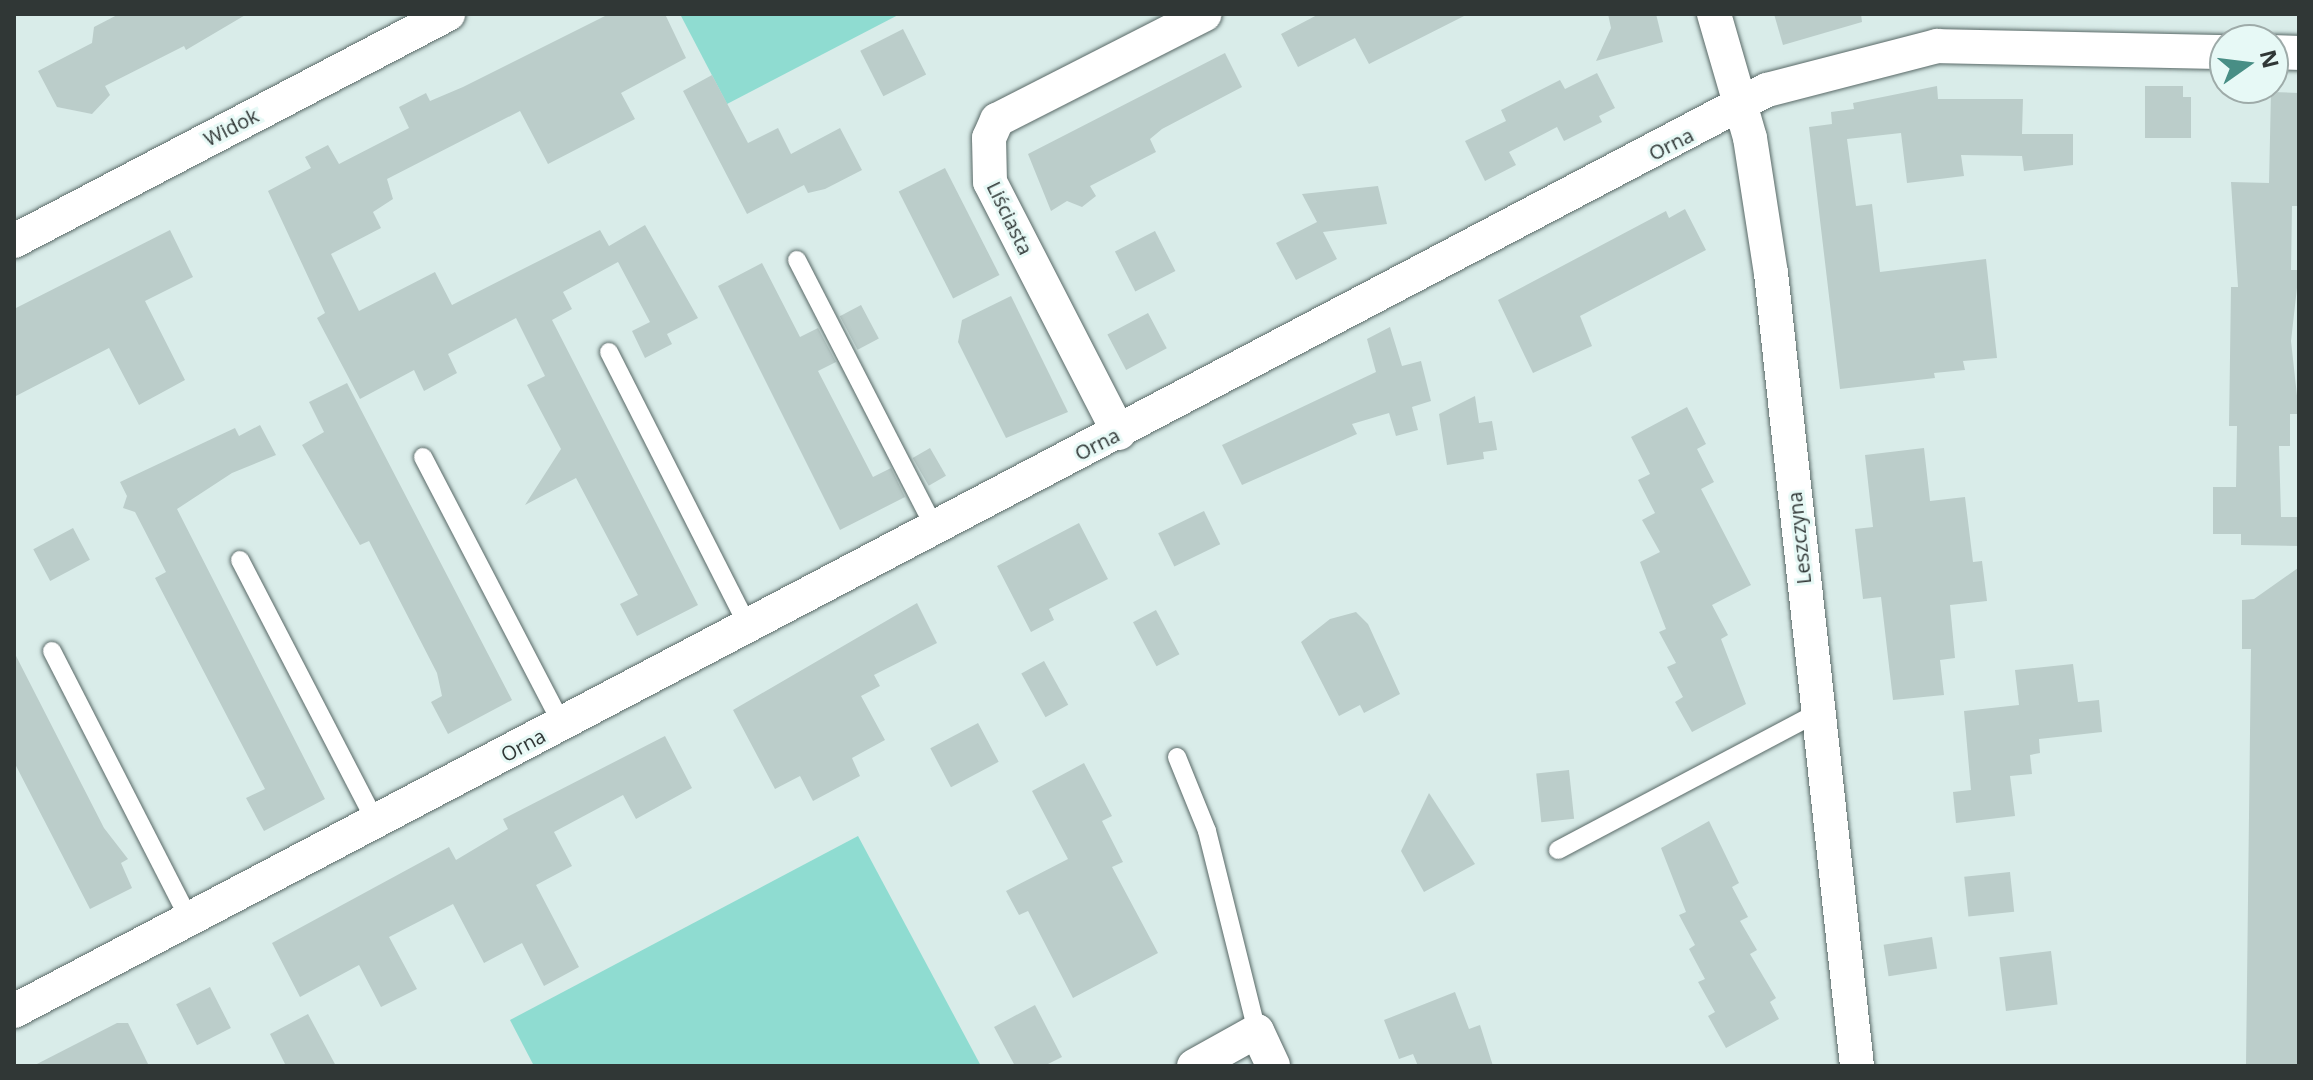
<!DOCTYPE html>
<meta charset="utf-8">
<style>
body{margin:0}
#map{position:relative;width:2313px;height:1080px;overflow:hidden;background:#d9ece9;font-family:"Open Sans",sans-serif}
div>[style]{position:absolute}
.green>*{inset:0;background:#8fdcd1}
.building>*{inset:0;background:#bbcdca;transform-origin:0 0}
.roads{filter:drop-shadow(0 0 2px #596967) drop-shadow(0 0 2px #596967)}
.service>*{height:18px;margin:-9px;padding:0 9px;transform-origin:9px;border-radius:9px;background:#fff}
.minor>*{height:34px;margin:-17px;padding:0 17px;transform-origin:17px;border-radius:17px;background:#fff}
span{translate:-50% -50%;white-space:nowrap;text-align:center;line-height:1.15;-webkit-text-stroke:6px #e7f9f6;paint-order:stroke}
.street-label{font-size:20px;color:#303736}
.frame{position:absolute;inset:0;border:16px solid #303736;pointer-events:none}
.north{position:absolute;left:2209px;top:24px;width:80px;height:80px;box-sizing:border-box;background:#e7f9f6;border:2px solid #9eaba9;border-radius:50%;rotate:76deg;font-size:22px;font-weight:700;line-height:32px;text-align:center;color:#303736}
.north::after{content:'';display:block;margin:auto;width:28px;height:36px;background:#488e85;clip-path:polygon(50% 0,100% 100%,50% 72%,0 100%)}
</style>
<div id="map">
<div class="green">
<div style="clip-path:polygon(680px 14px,900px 14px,727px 104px)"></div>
<div style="clip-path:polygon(858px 836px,981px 1066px,534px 1066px,510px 1020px)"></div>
</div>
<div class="building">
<div style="clip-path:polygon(119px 14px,247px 14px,186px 50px,184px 46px,105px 86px,110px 95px,92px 114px,57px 107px,38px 71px,92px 43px,94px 27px)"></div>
<div style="clip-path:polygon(609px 14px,665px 14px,686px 58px,621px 93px,635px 119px,548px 164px,520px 111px,387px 179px,393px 199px,373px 212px,381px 228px,331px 254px,359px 311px,435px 272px,452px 305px,600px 230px,609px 246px,645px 225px,698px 318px,667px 334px,672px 344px,645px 358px,632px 331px,650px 322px,618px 262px,563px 292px,572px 309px,552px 320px,698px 605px,637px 636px,620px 604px,638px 595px,576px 478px,525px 505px,561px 449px,527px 385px,545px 376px,516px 318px,448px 354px,457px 373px,424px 391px,414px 370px,360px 399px,317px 318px,325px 313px,268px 191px,311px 168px,305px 157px,328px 145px,339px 164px,409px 128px,399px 107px,426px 93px,430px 101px,463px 87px)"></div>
<div style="clip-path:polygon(1319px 14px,1468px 14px,1369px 64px,1355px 38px,1298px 67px,1281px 34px)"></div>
<div style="clip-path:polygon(1608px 14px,1656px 14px,1663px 42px,1596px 61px,1611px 28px)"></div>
<div style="clip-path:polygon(1774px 14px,1861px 14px,1862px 22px,1783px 45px)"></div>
<div style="left:903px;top:29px;width:51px;height:48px;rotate:63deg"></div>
<div style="clip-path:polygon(1225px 53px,1242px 87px,1162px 129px,1150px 139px,1156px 152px,1090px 186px,1096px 196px,1082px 207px,1067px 201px,1051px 211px,1028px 154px)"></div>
<div style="clip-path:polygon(1597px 73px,1615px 108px,1599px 116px,1602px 122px,1564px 141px,1557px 127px,1509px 152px,1516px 165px,1485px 181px,1465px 141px,1506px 121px,1501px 110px,1560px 80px,1565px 89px)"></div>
<div style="clip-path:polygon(712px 75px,748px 143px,778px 128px,791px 154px,840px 128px,862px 170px,825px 189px,808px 193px,804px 185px,747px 214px,683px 91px)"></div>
<div style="clip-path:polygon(1937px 86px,1938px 99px,2023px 99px,2022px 134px,2073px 134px,2073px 165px,2024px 171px,2022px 156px,1961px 155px,1964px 176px,1907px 183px,1901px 133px,1847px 139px,1856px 206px,1872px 204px,1880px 272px,1986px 259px,1997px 358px,1963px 361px,1965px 370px,1934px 373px,1935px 378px,1840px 389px,1809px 127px,1832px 124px,1831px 112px,1854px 109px,1853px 103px)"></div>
<div style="clip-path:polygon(2145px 86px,2183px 86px,2183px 97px,2191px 97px,2191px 138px,2145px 138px)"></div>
<div style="clip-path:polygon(2271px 92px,2299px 93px,2299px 206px,2292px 206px,2291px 270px,2299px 270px,2291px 341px,2299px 414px,2290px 414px,2290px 446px,2279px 446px,2281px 517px,2299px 517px,2299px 546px,2241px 545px,2241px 534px,2213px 534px,2213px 487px,2236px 487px,2237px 426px,2229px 426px,2231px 287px,2238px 287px,2231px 182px,2269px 183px)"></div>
<div style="left:945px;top:168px;width:120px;height:52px;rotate:63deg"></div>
<div style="clip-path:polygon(1378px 186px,1387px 224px,1323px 232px,1337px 259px,1296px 280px,1276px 243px,1317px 222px,1302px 194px)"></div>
<div style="clip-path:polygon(1685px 209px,1706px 250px,1580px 316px,1592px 346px,1533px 373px,1498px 300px,1666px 211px,1669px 218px)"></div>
<div style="clip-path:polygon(170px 230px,193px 277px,145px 301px,185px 380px,139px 405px,109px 348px,14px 397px,14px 309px)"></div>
<div style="left:1155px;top:231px;width:45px;height:45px;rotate:63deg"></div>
<div style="clip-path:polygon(762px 263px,800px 337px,818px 328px,836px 362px,818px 371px,873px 477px,891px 468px,905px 497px,840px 530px,718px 286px)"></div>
<div style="clip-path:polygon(1011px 296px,1068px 412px,1006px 438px,958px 342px,962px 320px)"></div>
<div style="left:861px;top:305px;width:38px;height:24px;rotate:62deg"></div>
<div style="left:1148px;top:313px;width:40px;height:46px;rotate:62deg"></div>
<div style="clip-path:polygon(1390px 327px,1402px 366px,1421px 361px,1431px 401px,1412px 407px,1418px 430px,1396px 436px,1389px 413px,1352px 424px,1357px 434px,1242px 485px,1222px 445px,1376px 372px,1367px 339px)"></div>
<div style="clip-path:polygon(347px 383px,512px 700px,448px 734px,431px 702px,442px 696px,437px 673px,369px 541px,360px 545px,302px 445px,324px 432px,309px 402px)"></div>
<div style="clip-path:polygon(1475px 396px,1479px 423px,1492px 421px,1497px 450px,1483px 452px,1484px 459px,1447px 465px,1439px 414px)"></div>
<div style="clip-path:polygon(1687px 407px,1706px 444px,1697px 449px,1714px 482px,1701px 489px,1751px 585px,1712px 605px,1728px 635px,1721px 639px,1746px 704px,1692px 732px,1675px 702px,1683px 697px,1667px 667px,1676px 663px,1659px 632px,1666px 629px,1640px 562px,1660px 552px,1642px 520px,1655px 513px,1638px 480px,1650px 474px,1631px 437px)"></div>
<div style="clip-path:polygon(260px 425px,276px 455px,232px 473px,177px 509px,325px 799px,264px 831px,246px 798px,265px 789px,155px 578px,166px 572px,135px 512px,123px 508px,127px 496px,120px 482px,235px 428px,239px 436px)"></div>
<div style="left:930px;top:448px;width:32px;height:20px;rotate:60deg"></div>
<div style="clip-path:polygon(1924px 448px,1930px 501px,1965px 497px,1973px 562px,1982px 561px,1987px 601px,1950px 605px,1955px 658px,1940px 660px,1944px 695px,1893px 700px,1881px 597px,1863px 599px,1855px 529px,1873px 527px,1865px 455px)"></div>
<div style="left:1204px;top:511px;width:37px;height:51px;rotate:64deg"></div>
<div style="clip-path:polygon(1079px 523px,1108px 579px,1049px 609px,1054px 620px,1031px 632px,997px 566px)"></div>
<div style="left:73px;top:528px;width:36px;height:45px;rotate:62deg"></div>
<div style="clip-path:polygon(2298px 568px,2299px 1066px,2246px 1066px,2251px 649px,2242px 649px,2242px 600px,2254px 599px)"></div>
<div style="clip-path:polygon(917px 603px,937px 643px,874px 675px,880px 686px,861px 696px,885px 740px,852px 758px,860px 776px,813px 801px,800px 776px,775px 789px,733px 710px)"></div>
<div style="left:1156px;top:610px;width:50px;height:26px;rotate:62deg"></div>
<div style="clip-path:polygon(1356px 612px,1368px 624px,1400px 694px,1364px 713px,1360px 705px,1339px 716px,1301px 642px,1330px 619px)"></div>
<div style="clip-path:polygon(14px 652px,104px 828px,128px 859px,121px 863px,132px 888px,90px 909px,14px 762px)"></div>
<div style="left:1044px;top:661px;width:50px;height:26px;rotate:61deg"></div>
<div style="clip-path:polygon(2073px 664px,2078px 702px,2099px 700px,2102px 732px,2039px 739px,2040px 753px,2030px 755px,2032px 774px,2010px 776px,2015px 816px,1956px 823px,1953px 792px,1971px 790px,1964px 711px,2019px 705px,2015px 670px)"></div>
<div style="left:978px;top:723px;width:44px;height:54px;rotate:62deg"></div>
<div style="clip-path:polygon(665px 736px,692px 788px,636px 819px,623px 795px,554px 832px,572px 866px,536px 885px,579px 967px,544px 986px,522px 943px,484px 963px,453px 904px,389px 937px,417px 989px,381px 1007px,359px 965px,300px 997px,272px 943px,449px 847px,456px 860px,508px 829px,503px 819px)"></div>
<div style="clip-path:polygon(1084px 763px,1112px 816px,1102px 821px,1123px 862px,1112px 867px,1158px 953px,1073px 998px,1028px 911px,1019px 915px,1006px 891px,1068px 859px,1032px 791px)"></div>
<div style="left:1569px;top:770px;width:49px;height:33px;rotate:84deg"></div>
<div style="clip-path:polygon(1429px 793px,1475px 864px,1424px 892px,1401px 851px)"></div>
<div style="clip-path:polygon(1709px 821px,1739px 883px,1732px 887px,1748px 917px,1740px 921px,1757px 950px,1750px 954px,1776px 998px,1770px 1002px,1779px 1019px,1726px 1048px,1708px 1016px,1715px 1012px,1698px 982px,1705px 979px,1689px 949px,1695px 945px,1679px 915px,1686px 912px,1661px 848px)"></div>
<div style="left:2010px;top:872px;width:40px;height:46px;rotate:84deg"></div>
<div style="left:1932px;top:937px;width:32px;height:49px;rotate:81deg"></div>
<div style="left:2051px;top:951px;width:54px;height:52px;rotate:83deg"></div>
<div style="left:210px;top:987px;width:46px;height:38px;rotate:63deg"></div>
<div style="clip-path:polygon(1455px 992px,1469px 1029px,1480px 1025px,1493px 1066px,1418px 1066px,1413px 1054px,1399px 1059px,1384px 1020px)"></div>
<div style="clip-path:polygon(1035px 1005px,1062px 1057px,1044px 1066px,1015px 1066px,994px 1027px)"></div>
<div style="clip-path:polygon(308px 1014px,336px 1066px,286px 1066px,270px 1034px)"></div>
<div style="clip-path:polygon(117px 1023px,128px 1023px,149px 1066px,33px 1066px)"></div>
</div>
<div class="roads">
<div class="service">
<div style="left:797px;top:260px;width:301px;rotate:62.8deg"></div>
<div style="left:609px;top:352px;width:307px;rotate:63.1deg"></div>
<div style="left:423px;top:457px;width:301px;rotate:62.5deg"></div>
<div style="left:240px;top:560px;width:295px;rotate:62.6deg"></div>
<div style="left:52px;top:651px;width:301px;rotate:62.9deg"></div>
<div style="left:1177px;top:757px;width:80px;rotate:67.9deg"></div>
<div style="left:1207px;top:831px;width:206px;rotate:76deg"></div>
<div style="left:1558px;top:850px;width:293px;rotate:-27.9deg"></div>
</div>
<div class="minor">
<div style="left:1714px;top:14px;width:129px;rotate:73.8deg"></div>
<div style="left:1750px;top:138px;width:137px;rotate:81.2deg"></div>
<div style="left:1771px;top:273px;width:798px;rotate:83.81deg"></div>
<div style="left:2273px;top:52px;width:26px;rotate:2deg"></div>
<div style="left:14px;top:241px;width:490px;rotate:-27.6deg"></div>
<div style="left:1119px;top:433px;width:282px;rotate:-117.2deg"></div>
<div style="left:990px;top:182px;width:44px;rotate:-91.3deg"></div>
<div style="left:989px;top:138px;width:20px;rotate:-66deg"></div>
<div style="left:997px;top:120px;width:233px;rotate:-27deg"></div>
<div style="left:14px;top:1011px;width:1980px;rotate:-27.72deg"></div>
<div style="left:1767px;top:90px;width:176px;rotate:-14.5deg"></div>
<div style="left:1937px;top:46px;width:288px;rotate:1.2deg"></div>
<div style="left:1194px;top:1066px;width:72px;rotate:-29.1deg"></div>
<div style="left:1257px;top:1031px;width:38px;rotate:65deg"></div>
</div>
</div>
<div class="street-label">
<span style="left:231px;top:127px;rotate:-27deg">Widok</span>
<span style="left:1671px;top:144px;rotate:-27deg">Orna</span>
<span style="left:1010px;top:218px;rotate:64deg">Liściasta</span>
<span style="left:1097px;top:444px;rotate:-27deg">Orna</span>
<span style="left:1799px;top:538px;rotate:-96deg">Leszczyna</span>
<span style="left:523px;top:745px;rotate:-28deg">Orna</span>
</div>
<div class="frame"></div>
<div class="north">N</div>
</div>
